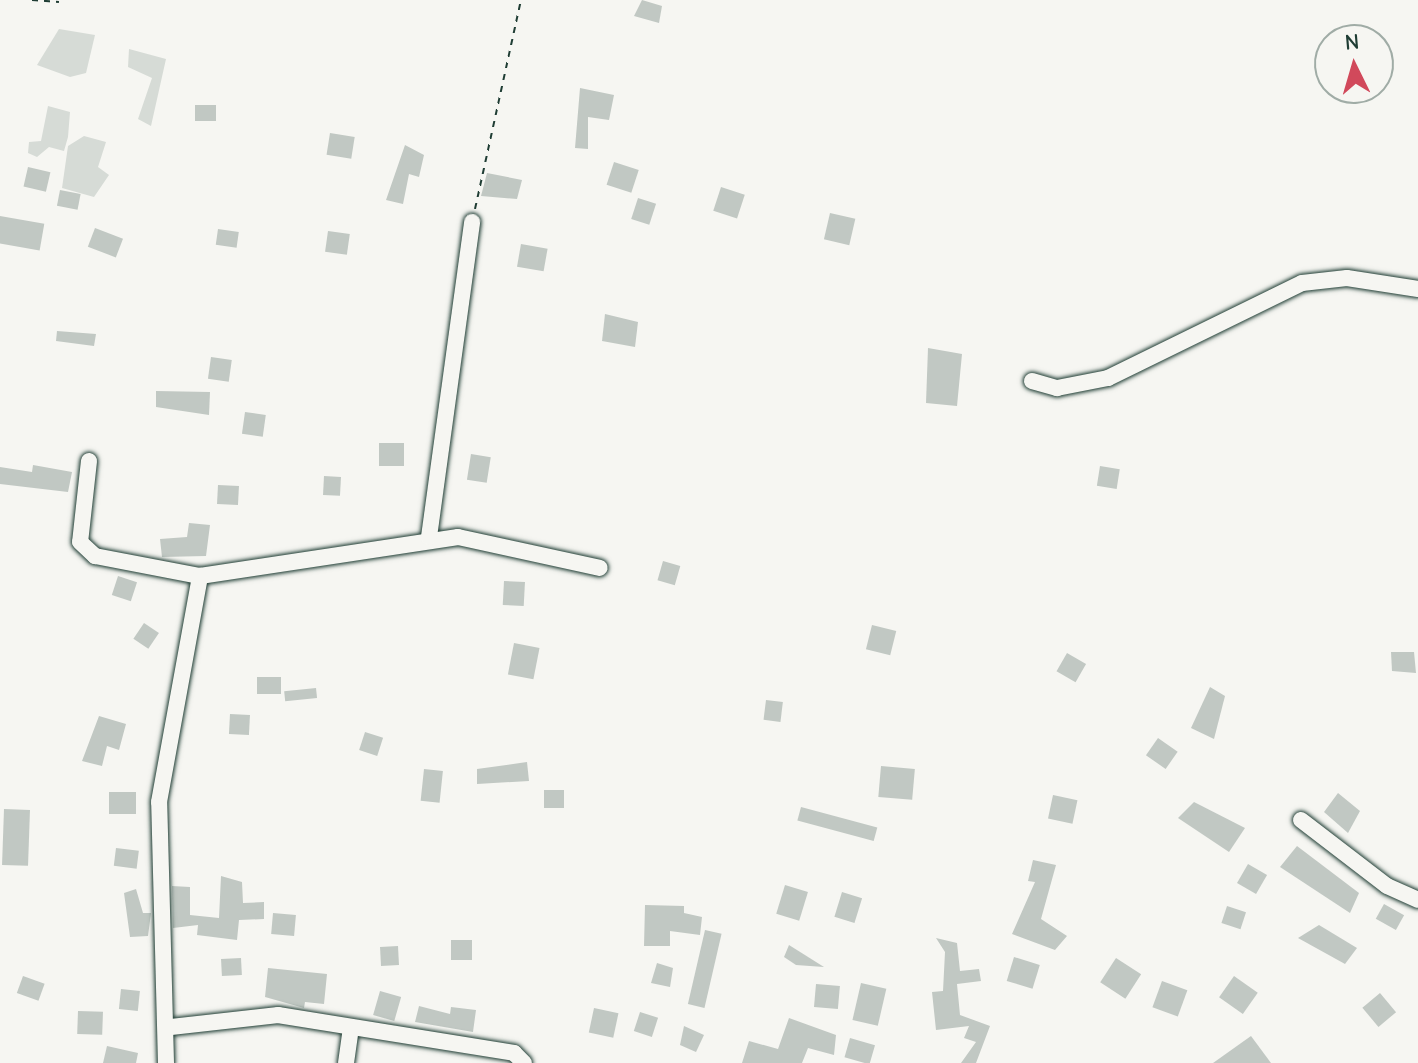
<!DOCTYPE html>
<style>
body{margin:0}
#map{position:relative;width:1418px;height:1063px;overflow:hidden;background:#f6f6f2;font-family:"Comic Neue",sans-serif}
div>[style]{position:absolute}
.green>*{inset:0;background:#d6dbd6}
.building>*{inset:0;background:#c1c8c3;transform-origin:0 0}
.path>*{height:2px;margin-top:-1px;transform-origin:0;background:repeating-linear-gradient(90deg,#1f3d34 0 6px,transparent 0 12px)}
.roads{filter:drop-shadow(0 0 2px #1f3d34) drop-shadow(0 0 2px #1f3d34)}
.minor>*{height:16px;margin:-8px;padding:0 8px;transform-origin:8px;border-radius:8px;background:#f6f6f2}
span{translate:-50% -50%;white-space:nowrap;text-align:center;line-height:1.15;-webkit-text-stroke:6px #f6f6f2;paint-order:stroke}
.north{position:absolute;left:1314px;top:24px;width:80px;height:80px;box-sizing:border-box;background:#f6f6f2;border:2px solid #a0aca6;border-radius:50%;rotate:355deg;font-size:22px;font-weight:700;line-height:32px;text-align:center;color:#1f3d34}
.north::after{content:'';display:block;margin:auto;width:28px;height:36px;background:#d1495b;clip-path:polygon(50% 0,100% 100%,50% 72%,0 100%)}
</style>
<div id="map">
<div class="green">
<div style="clip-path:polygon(59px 29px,95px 35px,86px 73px,70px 77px,37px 65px)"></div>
<div style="clip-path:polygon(129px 49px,166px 59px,151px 126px,138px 119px,152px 78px,128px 67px)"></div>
<div style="clip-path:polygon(48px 106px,70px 112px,68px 137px,64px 151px,49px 147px,37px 157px,28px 153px,29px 142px,41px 141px)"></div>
<div style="clip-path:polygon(84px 136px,106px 142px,98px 167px,109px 175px,94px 197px,62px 188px,68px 146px)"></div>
</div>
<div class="building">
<div style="clip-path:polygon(642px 0,662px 6px,659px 23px,634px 16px)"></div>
<div style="clip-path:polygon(580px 88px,614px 95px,609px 120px,588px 117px,588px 149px,575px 148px)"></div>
<div style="left:195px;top:105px;width:21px;height:16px"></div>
<div style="left:330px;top:133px;width:25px;height:22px;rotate:9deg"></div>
<div style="clip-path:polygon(405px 145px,424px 155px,419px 177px,409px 174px,403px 204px,386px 200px)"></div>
<div style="left:614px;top:162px;width:26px;height:24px;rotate:18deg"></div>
<div style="left:28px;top:167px;width:23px;height:20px;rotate:13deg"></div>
<div style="clip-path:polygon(487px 173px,522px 180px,517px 199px,481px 196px)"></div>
<div style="left:721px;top:187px;width:25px;height:25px;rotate:18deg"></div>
<div style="left:60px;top:190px;width:21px;height:16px;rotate:11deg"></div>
<div style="left:638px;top:198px;width:19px;height:22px;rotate:18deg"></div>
<div style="left:830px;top:213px;width:26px;height:27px;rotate:13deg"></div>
<div style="left:0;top:216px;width:45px;height:27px;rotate:10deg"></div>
<div style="left:95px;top:228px;width:30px;height:20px;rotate:21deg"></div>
<div style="left:218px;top:229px;width:21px;height:16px;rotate:8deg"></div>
<div style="left:328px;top:231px;width:22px;height:21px;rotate:8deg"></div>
<div style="left:521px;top:244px;width:27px;height:23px;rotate:10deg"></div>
<div style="clip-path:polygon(605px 314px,638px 322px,635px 347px,602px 341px)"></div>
<div style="clip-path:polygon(57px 331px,96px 334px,94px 346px,56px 341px)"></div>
<div style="clip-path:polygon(928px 348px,962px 354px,957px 406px,926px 403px)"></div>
<div style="left:211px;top:357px;width:21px;height:22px;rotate:8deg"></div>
<div style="clip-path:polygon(156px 391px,210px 392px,209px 415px,156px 407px)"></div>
<div style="left:245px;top:412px;width:21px;height:22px;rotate:8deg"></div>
<div style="left:379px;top:443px;width:25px;height:23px"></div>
<div style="left:471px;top:454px;width:20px;height:26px;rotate:9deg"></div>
<div style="clip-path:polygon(33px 465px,72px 472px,68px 492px,0 484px,0 467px,32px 472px)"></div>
<div style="left:1100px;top:466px;width:20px;height:20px;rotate:9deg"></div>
<div style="left:324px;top:476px;width:17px;height:19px;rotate:3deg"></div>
<div style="left:218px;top:485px;width:21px;height:19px;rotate:3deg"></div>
<div style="clip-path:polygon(189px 523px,210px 525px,206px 556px,162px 557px,160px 539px,187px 537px)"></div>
<div style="left:663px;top:561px;width:18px;height:20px;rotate:16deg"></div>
<div style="left:118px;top:576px;width:20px;height:20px;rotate:18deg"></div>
<div style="left:504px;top:581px;width:21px;height:24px;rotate:3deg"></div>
<div style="left:144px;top:623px;width:18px;height:19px;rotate:34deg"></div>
<div style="left:872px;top:625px;width:25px;height:25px;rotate:14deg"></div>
<div style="left:514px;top:643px;width:26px;height:32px;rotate:11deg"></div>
<div style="clip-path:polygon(1391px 652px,1414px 652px,1416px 673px,1392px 671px)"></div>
<div style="left:1067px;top:653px;width:22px;height:21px;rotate:30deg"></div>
<div style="left:281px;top:677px;width:17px;height:24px;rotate:90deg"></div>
<div style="clip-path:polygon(1210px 687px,1225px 696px,1214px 739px,1191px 728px)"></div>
<div style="left:316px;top:688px;width:10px;height:32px;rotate:84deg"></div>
<div style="left:766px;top:700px;width:17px;height:20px;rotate:7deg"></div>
<div style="left:230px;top:714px;width:20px;height:20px;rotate:3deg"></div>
<div style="clip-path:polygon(99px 716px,126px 724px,119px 750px,107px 746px,102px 766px,82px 761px)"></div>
<div style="left:365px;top:732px;width:19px;height:19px;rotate:18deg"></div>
<div style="left:1158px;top:738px;width:24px;height:21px;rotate:35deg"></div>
<div style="clip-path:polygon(527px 762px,529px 781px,477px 784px,477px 769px)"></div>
<div style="left:881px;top:766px;width:34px;height:31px;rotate:5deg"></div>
<div style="left:424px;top:769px;width:19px;height:32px;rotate:6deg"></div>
<div style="left:544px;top:790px;width:20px;height:18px"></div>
<div style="left:109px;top:792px;width:27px;height:22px"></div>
<div style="clip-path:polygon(1338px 793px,1360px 811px,1348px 833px,1324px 812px)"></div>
<div style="left:1053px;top:795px;width:25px;height:24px;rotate:12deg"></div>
<div style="clip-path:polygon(1194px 802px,1245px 828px,1229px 852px,1178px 818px)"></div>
<div style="left:801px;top:807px;width:79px;height:14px;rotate:15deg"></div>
<div style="left:4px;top:809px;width:26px;height:56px;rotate:2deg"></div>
<div style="clip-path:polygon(1297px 846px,1359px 893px,1350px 913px,1280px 867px)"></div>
<div style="left:116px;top:848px;width:23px;height:18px;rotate:7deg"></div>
<div style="clip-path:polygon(1033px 860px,1056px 865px,1041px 919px,1067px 936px,1055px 950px,1012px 934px,1035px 882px,1028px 881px)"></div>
<div style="left:1248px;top:864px;width:22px;height:22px;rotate:30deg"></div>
<div style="clip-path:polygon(221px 876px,242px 882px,243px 903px,264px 902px,264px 919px,239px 920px,237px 940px,197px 935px,198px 925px,173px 928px,172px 886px,190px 887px,190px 915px,219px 918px)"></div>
<div style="left:785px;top:885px;width:24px;height:30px;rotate:17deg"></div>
<div style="clip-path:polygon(136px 889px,143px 913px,151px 913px,148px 936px,130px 937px,124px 893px)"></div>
<div style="left:842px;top:892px;width:21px;height:26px;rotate:17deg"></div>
<div style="left:1384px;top:904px;width:23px;height:17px;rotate:29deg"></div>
<div style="clip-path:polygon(645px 905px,684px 906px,684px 913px,702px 917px,700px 935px,670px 931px,670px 946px,644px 946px)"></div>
<div style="left:1227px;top:906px;width:20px;height:18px;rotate:18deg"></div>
<div style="left:273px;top:913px;width:23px;height:21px;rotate:5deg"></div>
<div style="clip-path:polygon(1319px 925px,1357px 948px,1345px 964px,1298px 938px)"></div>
<div style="left:705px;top:930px;width:17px;height:76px;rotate:13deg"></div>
<div style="clip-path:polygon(936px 938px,957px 943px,960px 971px,979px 969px,981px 981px,957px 984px,960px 1015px,990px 1026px,976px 1063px,961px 1063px,976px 1042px,964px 1038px,969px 1026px,936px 1030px,932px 992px,943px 991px,945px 952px)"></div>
<div style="left:451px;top:940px;width:21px;height:20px"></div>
<div style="clip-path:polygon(789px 945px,824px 967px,796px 965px,784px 957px)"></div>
<div style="left:398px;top:946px;width:19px;height:18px;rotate:87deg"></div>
<div style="left:1014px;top:957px;width:27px;height:25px;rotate:17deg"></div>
<div style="left:241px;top:958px;width:17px;height:20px;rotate:87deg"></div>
<div style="left:1116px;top:958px;width:30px;height:29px;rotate:33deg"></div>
<div style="clip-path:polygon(657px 963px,673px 968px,670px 987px,651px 983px)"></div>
<div style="clip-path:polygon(268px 968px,327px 974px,324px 1004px,305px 1002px,304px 1008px,265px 997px)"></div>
<div style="left:23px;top:976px;width:23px;height:18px;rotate:20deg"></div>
<div style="left:1234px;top:976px;width:29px;height:26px;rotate:35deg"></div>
<div style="left:1162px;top:981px;width:27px;height:28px;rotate:20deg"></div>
<div style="left:861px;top:983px;width:26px;height:38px;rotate:13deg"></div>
<div style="left:816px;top:984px;width:24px;height:23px;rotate:5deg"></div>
<div style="left:121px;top:989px;width:19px;height:20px;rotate:6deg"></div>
<div style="left:380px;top:991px;width:22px;height:25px;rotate:16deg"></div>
<div style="left:1380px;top:993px;width:25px;height:23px;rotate:50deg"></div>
<div style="clip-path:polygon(419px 1006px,450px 1014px,451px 1007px,476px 1010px,473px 1032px,415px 1022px)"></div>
<div style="left:594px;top:1008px;width:25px;height:25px;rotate:12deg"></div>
<div style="left:78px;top:1011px;width:25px;height:23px;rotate:2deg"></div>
<div style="left:640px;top:1012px;width:19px;height:20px;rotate:18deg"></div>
<div style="clip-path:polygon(789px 1018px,836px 1035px,834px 1055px,808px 1048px,802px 1063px,742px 1063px,749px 1041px,778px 1049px)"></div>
<div style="clip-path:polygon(684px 1026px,704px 1035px,696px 1052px,680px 1045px)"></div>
<div style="clip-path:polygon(1251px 1036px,1271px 1063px,1213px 1063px)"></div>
<div style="left:850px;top:1038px;width:26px;height:20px;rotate:16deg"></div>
<div style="clip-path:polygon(107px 1046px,138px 1053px,136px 1063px,103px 1063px)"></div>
</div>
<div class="path">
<div style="left:32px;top:0;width:27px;rotate:4deg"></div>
<div style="left:475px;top:209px;width:214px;rotate:-77.6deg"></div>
</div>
<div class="roads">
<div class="minor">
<div style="left:1032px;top:381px;width:26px;rotate:16deg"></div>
<div style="left:1057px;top:388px;width:52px;rotate:-11.1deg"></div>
<div style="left:1108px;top:378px;width:216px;rotate:-26.1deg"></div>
<div style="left:1302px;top:283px;width:45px;rotate:-6.3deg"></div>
<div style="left:1347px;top:278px;width:72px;rotate:8.8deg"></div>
<div style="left:89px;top:461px;width:81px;rotate:96.3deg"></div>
<div style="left:80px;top:542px;width:21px;rotate:43deg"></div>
<div style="left:95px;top:556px;width:107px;rotate:10.8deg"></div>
<div style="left:200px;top:576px;width:261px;rotate:-8.6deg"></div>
<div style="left:458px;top:537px;width:145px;rotate:12.3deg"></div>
<div style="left:429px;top:537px;width:318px;rotate:-82.2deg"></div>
<div style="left:1301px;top:820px;width:108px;rotate:37.5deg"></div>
<div style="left:1387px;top:886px;width:34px;rotate:24deg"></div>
<div style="left:171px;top:1027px;width:108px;rotate:-6.4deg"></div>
<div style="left:278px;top:1015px;width:239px;rotate:9.1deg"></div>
<div style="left:514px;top:1053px;width:14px;rotate:45deg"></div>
<div style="left:166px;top:1063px;width:261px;rotate:-91.5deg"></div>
<div style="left:159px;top:802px;width:230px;rotate:-79.7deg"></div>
<div style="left:346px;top:1063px;width:35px;rotate:-82deg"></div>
</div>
</div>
<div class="north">N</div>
</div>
